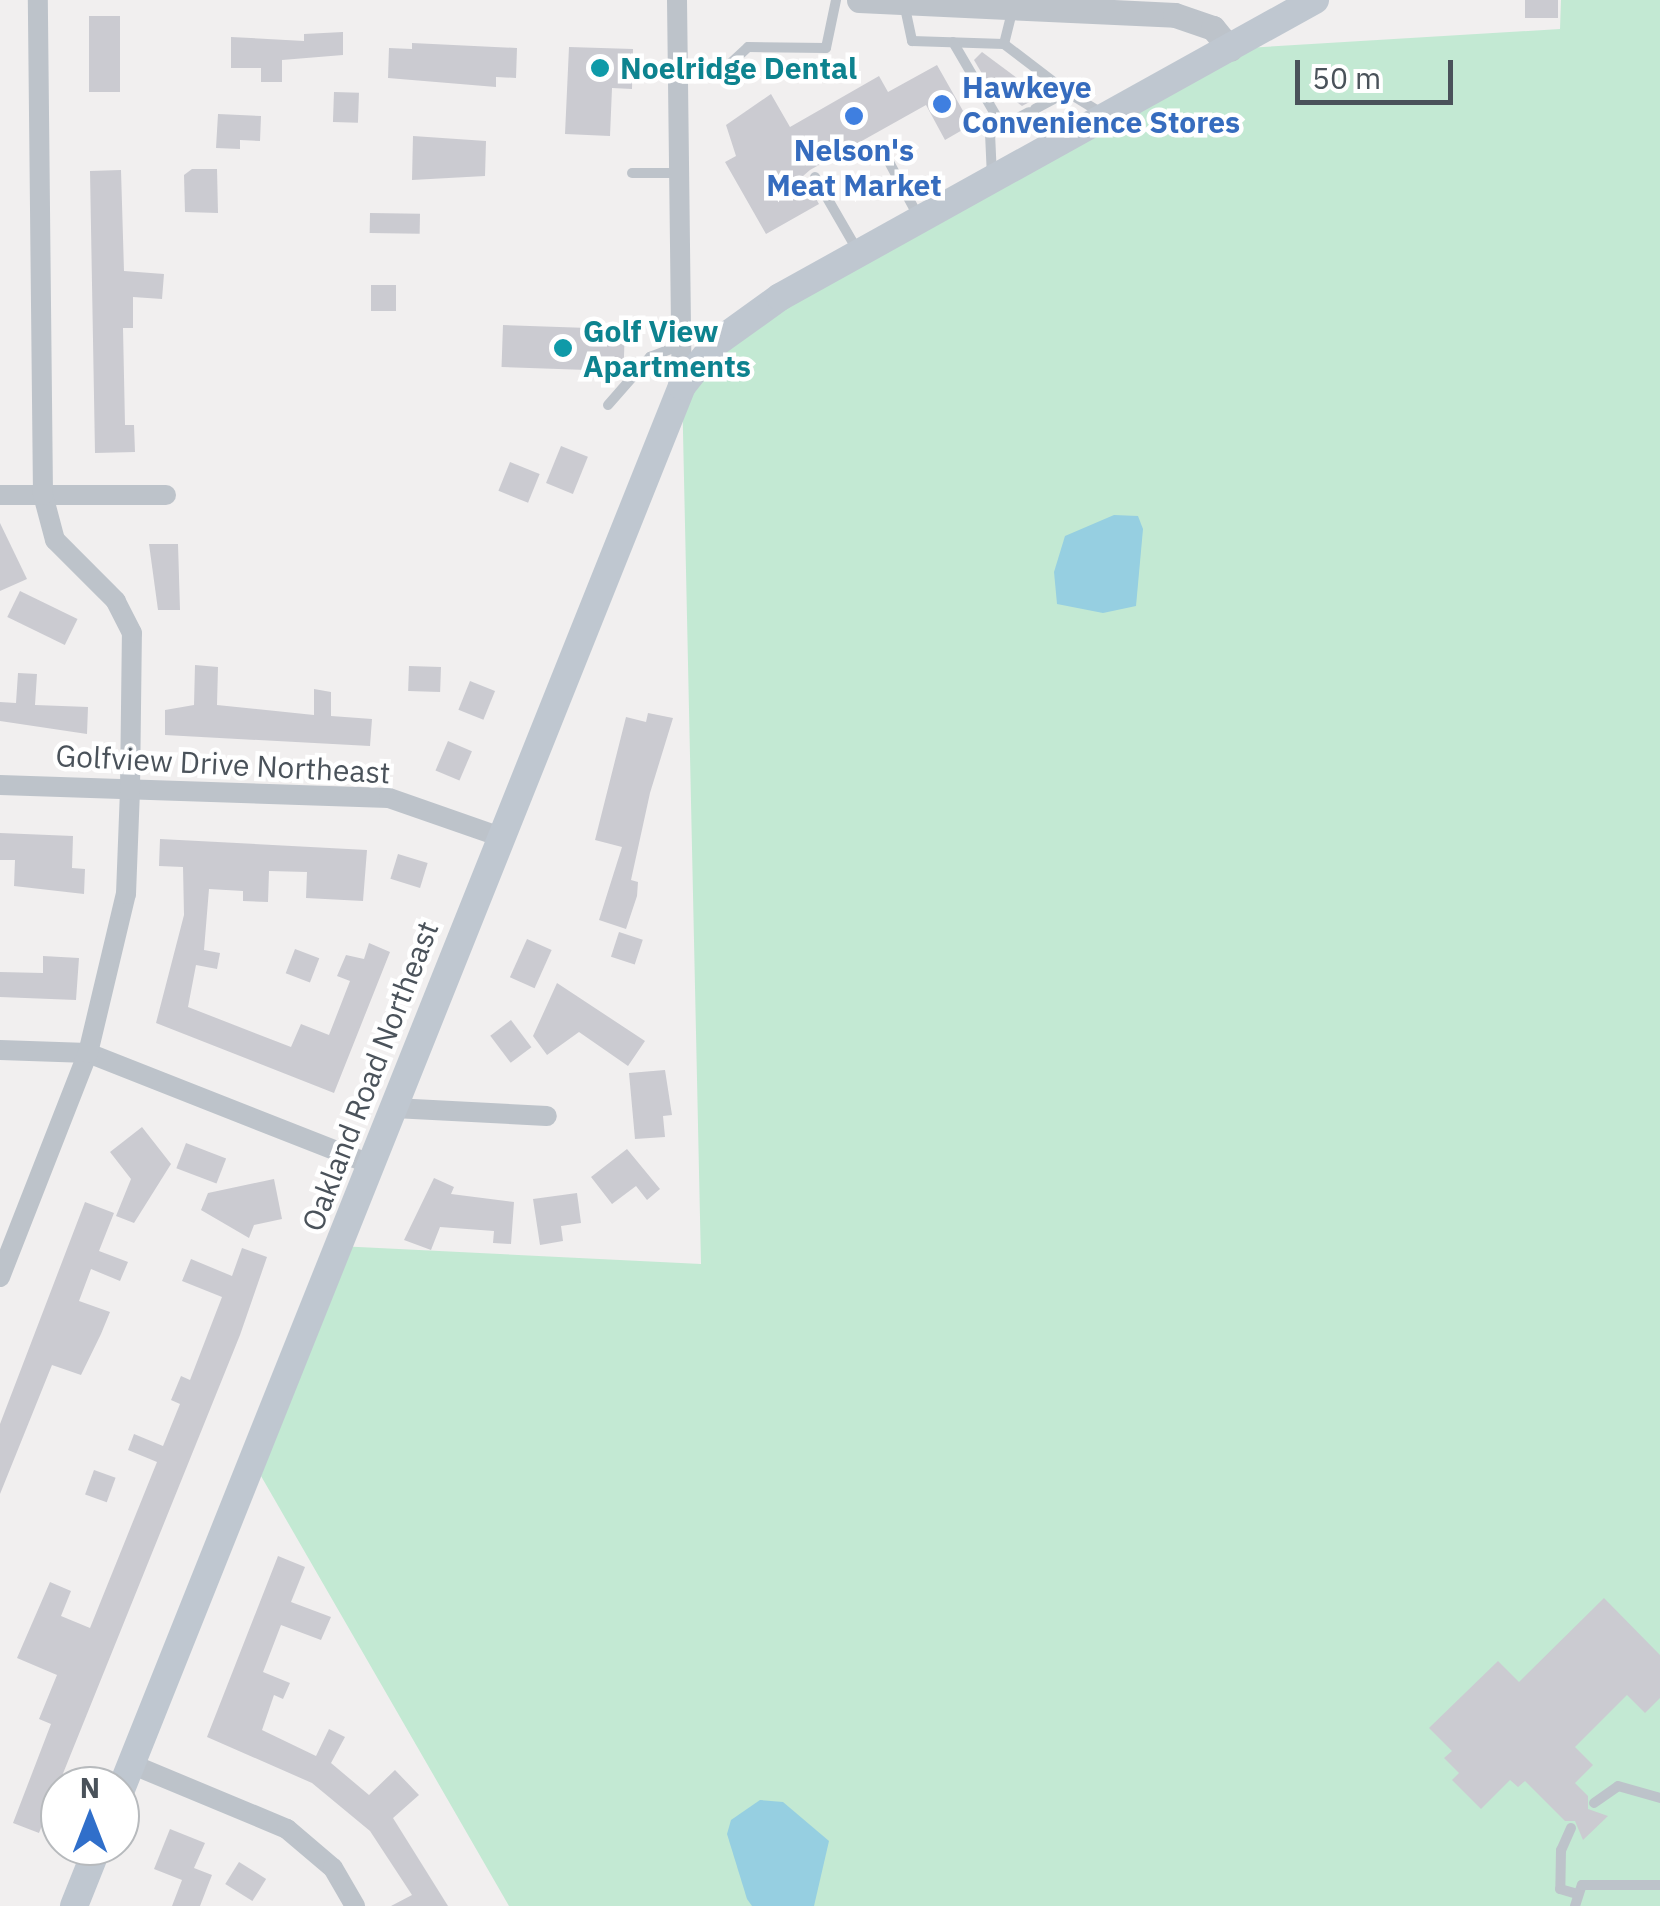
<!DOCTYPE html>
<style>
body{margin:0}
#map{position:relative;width:1660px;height:1906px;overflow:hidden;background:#f1efef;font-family:"IBM Plex Sans",sans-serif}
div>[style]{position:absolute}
.green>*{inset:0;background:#c3e9d3}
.water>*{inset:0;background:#96cfe1}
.building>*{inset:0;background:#cbcbd1;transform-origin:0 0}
.service>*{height:10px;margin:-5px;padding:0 5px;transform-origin:5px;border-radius:5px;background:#bdc3ca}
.minor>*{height:20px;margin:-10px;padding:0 10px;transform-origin:10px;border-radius:10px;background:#bdc3ca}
.tertiary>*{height:25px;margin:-12.5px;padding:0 12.5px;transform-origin:12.5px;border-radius:12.5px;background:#bdc3ca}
.secondary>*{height:28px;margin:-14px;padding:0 14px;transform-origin:14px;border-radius:14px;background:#bfc7d0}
.dots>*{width:28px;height:28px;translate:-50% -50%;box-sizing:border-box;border:5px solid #fff;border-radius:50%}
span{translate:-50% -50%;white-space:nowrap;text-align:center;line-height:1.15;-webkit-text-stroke:9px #fff;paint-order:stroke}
.culture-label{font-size:30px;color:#0d838f;font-weight:700}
.left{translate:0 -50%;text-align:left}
.shop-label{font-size:30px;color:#366cbe;font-weight:700}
.street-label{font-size:30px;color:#4a525a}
.north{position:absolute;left:40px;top:1766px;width:100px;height:100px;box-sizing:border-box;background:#fff;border:2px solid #b7babd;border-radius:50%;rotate:0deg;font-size:28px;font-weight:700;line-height:40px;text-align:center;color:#4a525a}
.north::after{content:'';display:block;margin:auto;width:35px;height:45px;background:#306fca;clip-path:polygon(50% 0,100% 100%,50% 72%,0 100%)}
.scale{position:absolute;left:1295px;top:60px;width:158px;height:45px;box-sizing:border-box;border:5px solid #4a525a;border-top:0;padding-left:12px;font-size:30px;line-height:35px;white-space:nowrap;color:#4a525a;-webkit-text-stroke:8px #fff;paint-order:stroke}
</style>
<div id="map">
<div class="green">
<div style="clip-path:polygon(1561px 0,1660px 0,1660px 1906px,509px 1906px,261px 1476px,338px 1246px,701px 1264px,682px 386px,716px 343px,1230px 49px,1560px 29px)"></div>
</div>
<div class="water">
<div style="clip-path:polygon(1114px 515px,1138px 516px,1143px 529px,1136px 606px,1103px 613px,1057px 604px,1054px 572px,1065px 536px)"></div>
<div style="clip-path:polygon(760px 1800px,783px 1802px,829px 1841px,814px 1906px,752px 1906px,747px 1899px,727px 1834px,731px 1820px)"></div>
</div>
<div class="building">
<div style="left:1525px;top:0;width:33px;height:18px"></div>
<div style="left:89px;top:16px;width:31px;height:76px"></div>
<div style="clip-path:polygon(343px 32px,343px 55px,282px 60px,282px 82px,261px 82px,261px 68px,231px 68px,231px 37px,304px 41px,304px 34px)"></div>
<div style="clip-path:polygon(412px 43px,517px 48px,516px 78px,496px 77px,496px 87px,388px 78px,389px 48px,412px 49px)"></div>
<div style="clip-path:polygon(569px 47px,633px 49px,632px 89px,612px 88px,610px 136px,565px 134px)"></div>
<div style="clip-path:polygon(982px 52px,1041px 96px,1022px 106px,984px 77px,974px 60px)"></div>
<div style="clip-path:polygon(937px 65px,971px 125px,945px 140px,926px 105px,810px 170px,803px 176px,819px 204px,766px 234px,725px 162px,736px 156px,726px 125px,771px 94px,790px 127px,879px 76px,888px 92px)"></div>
<div style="left:334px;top:92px;width:25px;height:30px;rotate:2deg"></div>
<div style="clip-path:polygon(218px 114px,261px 116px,260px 141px,240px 140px,240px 149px,216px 148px)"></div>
<div style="clip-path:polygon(413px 136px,486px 141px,485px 176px,412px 180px)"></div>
<div style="clip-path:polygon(192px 169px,217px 169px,218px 213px,185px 212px,184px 175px)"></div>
<div style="clip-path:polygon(121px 170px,124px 271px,164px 274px,162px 299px,133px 297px,133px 328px,123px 328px,125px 425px,134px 425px,135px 452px,95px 453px,90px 171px)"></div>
<div style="left:370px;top:213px;width:50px;height:20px;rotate:1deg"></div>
<div style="left:371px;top:285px;width:25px;height:26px"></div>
<div style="left:503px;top:325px;width:122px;height:42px;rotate:2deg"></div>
<div style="left:561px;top:446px;width:29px;height:40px;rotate:22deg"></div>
<div style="left:510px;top:462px;width:32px;height:31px;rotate:22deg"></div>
<div style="clip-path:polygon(0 523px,27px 579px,0 591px)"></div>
<div style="clip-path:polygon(149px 544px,178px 544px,180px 610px,158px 610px)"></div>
<div style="left:20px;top:591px;width:64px;height:29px;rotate:26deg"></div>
<div style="clip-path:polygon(195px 665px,218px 667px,217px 705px,314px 715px,314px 689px,331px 692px,331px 716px,372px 719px,370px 746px,165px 735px,165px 710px,194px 705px)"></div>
<div style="left:409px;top:666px;width:32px;height:25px;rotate:2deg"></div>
<div style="clip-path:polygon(18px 673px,37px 674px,35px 705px,88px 707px,87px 734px,0 721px,0 702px,16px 703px)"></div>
<div style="left:470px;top:681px;width:27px;height:31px;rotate:22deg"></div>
<div style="clip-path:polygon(648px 713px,673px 718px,650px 793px,631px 880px,638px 882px,637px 896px,626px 929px,599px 920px,622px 847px,595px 840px,626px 717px,646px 722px)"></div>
<div style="left:448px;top:741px;width:26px;height:32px;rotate:23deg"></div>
<div style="clip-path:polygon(0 833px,73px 836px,72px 868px,85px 869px,84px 894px,14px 886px,15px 860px,0 860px)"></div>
<div style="clip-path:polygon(160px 839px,367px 850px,363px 901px,306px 898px,307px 872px,269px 871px,268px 902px,243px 901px,243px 891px,209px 889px,204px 950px,220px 953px,217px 969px,196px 965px,188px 1007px,291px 1047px,301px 1024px,329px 1035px,350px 981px,337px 976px,346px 955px,364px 959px,369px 943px,390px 952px,334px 1093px,156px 1023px,184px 915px,183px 867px,159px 866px)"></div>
<div style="left:398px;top:854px;width:31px;height:26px;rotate:17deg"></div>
<div style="left:619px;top:932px;width:25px;height:26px;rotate:18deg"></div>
<div style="left:527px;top:939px;width:27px;height:42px;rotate:24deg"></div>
<div style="left:295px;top:949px;width:26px;height:26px;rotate:21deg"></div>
<div style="clip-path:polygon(43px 956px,79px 958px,76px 1000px,0 997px,0 972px,43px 973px)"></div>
<div style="clip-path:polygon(557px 983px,645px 1041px,628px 1066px,579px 1032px,547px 1055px,533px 1036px)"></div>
<div style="left:511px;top:1020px;width:34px;height:26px;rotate:53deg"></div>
<div style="clip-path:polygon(665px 1070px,672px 1115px,663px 1116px,665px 1137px,635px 1139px,629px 1073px)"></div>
<div style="clip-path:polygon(142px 1127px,171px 1164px,134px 1223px,116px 1216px,131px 1179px,110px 1152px)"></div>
<div style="left:186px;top:1143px;width:43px;height:27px;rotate:21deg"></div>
<div style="clip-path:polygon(627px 1149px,660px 1189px,647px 1200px,636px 1186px,612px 1204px,591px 1177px)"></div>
<div style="clip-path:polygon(434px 1178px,454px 1187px,451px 1194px,514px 1202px,511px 1244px,493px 1243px,494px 1231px,440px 1227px,431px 1250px,404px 1240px)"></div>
<div style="clip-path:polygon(274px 1179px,282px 1219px,254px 1225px,249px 1238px,201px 1210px,208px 1193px)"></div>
<div style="clip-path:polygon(577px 1193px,581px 1223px,561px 1226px,563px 1241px,540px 1245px,533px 1199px)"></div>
<div style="clip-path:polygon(85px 1202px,114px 1213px,99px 1251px,128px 1262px,120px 1281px,91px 1269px,79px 1301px,110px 1312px,101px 1334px,81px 1375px,52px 1365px,0 1494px,0 1424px)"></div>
<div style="clip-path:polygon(242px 1248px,267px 1257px,240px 1335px,39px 1833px,13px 1823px,51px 1724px,39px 1719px,57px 1675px,17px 1658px,50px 1582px,71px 1591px,61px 1616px,90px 1628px,157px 1462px,128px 1450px,134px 1434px,163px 1446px,180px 1404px,171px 1400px,181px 1376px,190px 1380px,222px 1297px,182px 1281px,191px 1259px,232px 1276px)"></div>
<div style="left:94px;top:1470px;width:23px;height:26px;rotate:20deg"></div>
<div style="clip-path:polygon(278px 1556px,305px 1567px,291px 1602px,331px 1617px,321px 1640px,281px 1625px,263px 1672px,290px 1683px,283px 1699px,274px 1695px,262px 1730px,316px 1756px,329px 1729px,345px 1737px,331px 1763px,369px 1795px,395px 1770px,419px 1795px,393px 1818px,448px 1906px,391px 1906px,412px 1895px,370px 1831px,312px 1783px,207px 1737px)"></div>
<div style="clip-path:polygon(1604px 1598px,1660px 1655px,1660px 1698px,1645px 1713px,1627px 1695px,1575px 1747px,1593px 1765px,1575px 1783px,1588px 1796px,1588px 1809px,1608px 1816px,1583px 1840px,1575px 1821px,1565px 1821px,1525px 1781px,1518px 1787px,1510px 1780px,1481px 1809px,1452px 1780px,1459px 1773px,1444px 1758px,1452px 1751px,1429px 1728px,1498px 1661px,1519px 1682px)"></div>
<div style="clip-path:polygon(170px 1829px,205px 1843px,194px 1868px,212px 1875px,200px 1906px,172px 1906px,182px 1880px,154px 1869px)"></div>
<div style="left:239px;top:1862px;width:32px;height:26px;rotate:32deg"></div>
</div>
<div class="service">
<div style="left:904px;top:3px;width:39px;rotate:78deg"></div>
<div style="left:912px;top:41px;width:92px;rotate:1.9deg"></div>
<div style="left:1004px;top:44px;width:37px;rotate:-76deg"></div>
<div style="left:953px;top:42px;width:97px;rotate:59.7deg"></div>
<div style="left:1004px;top:44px;width:79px;rotate:37.3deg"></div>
<div style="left:679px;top:75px;width:39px"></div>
<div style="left:718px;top:75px;width:41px;rotate:-43deg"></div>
<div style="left:748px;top:47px;width:78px;rotate:0.7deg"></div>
<div style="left:826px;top:48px;width:49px;rotate:-78.2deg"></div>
<div style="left:1035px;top:109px;width:36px;rotate:-28deg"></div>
<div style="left:1067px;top:92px;width:42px;rotate:31.4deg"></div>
<div style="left:888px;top:160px;width:64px;rotate:61.8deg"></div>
<div style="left:632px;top:173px;width:47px"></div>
<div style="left:815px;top:177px;width:88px;rotate:59.9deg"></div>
<div style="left:992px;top:177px;width:44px;rotate:-92.6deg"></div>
<div style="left:990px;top:133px;width:44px;rotate:-28.3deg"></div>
<div style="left:608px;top:405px;width:64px;rotate:-48.8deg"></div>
<div style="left:650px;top:357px;width:33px;rotate:-21deg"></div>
<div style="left:1594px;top:1803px;width:29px;rotate:-35deg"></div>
<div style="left:1618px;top:1786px;width:44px;rotate:15.9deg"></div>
<div style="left:1571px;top:1828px;width:24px;rotate:114deg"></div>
<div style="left:1561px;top:1850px;width:39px;rotate:91deg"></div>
<div style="left:1560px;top:1889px;width:15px;rotate:16deg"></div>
<div style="left:1575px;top:1906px;width:22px;rotate:-72deg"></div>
<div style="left:1582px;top:1885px;width:78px"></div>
</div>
<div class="minor">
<div style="left:677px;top:0;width:386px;rotate:89.3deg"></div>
<div style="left:0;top:495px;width:166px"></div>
<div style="left:0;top:785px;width:389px;rotate:1.9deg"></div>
<div style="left:389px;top:798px;width:115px;rotate:19.2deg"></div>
<div style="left:0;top:1050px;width:88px;rotate:2deg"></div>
<div style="left:88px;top:1053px;width:303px;rotate:21.5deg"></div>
<div style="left:394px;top:1108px;width:153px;rotate:3deg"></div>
<div style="left:0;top:1277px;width:241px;rotate:-68.6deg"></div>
<div style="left:88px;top:1053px;width:163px;rotate:-76.6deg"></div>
<div style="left:126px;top:894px;width:104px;rotate:-87.8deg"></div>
<div style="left:130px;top:790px;width:157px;rotate:-89.3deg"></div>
<div style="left:132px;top:633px;width:36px;rotate:-117deg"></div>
<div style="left:116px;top:601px;width:86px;rotate:-135deg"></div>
<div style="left:55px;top:540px;width:47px;rotate:-104.9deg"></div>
<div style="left:43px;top:495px;width:495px;rotate:-90.6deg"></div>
<div style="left:131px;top:1764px;width:169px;rotate:22.6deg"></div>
<div style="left:287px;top:1829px;width:60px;rotate:40.3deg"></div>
<div style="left:333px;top:1868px;width:44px;rotate:59.9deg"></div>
</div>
<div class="tertiary">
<div style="left:859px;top:0;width:316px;rotate:2.7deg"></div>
<div style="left:1175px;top:15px;width:40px;rotate:18.9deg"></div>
<div style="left:1213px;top:28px;width:27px;rotate:51deg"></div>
</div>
<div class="secondary">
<div style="left:120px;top:1792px;width:1514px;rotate:-68.21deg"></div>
<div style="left:682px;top:386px;width:55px;rotate:-51.7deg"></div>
<div style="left:716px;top:343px;width:79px;rotate:-35.7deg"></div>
<div style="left:780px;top:297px;width:612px;rotate:-29.04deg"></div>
<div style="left:74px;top:1906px;width:65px;rotate:-68.2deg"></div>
</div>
<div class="dots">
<div style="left:600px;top:68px;background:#0f9aa8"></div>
<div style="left:942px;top:104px;background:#3f7fe0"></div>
<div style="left:854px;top:116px;background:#3f7fe0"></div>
<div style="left:563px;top:348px;background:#0f9aa8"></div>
</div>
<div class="culture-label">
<span class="left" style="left:620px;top:68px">Noelridge Dental</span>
<span class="left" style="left:583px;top:348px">Golf View<br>Apartments</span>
</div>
<div class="shop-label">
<span class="left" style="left:962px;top:104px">Hawkeye<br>Convenience Stores</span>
<span style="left:854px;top:167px">Nelson's<br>Meat Market</span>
</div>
<div class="street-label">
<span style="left:223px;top:764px;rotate:3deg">Golfview Drive Northeast</span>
<span style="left:370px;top:1076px;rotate:-69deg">Oakland Road Northeast</span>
</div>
<div class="north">N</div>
<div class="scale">50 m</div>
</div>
